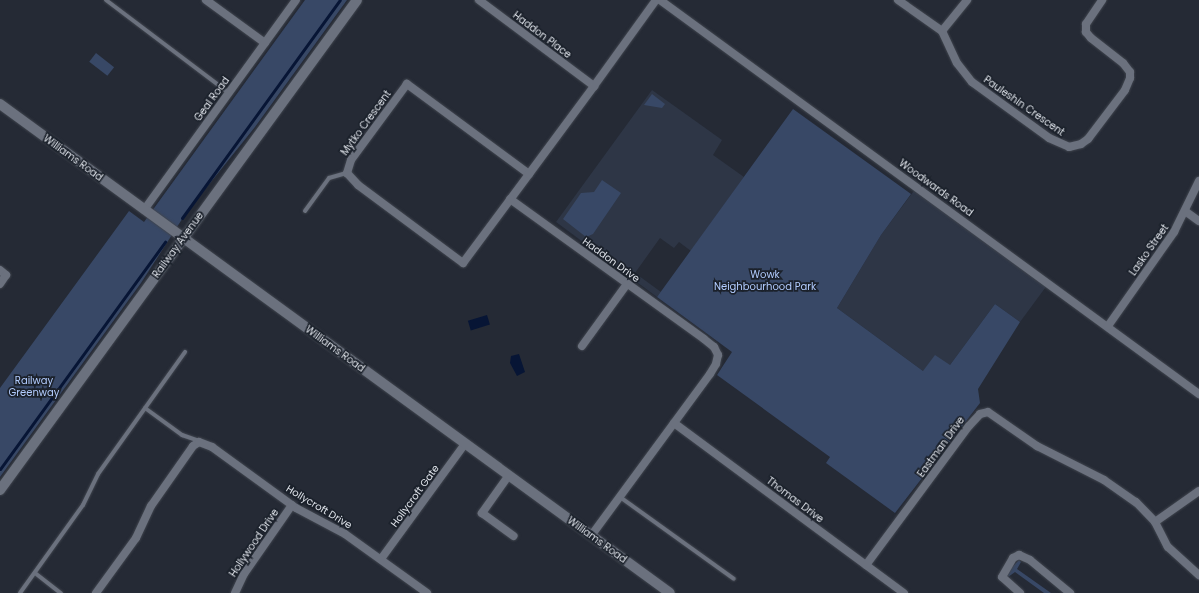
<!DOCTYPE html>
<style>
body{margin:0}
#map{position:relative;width:1199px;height:593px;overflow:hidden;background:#252a35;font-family:Poppins,sans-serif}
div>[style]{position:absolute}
.built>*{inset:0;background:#2e3646}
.green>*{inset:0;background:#384866;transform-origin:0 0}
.water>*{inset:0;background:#071535;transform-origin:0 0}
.stream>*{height:3px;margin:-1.5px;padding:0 1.5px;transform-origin:1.5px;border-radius:1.5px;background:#071535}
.roads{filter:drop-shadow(0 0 1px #40454e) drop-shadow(0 0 1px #40454e)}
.lane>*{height:4px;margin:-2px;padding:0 2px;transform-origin:2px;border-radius:2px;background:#6b717e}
.street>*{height:8px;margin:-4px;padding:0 4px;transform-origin:4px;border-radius:4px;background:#6b717e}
.secondary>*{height:10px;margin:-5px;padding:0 5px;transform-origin:5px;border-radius:5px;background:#6b717e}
span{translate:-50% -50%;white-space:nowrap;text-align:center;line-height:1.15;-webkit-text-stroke:3.5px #1b212b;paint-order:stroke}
.street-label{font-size:10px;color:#e0e4eb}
.park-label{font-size:10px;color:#b2ccfe}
</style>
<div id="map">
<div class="built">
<div style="clip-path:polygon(652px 90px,722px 140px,713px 155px,744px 177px,691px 251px,679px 242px,674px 248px,660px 238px,635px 273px,661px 292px,657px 297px,556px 222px)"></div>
<div style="clip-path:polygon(916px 188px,1048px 284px,1020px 322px,995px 304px,950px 365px,923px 371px,837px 308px,881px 235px)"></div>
</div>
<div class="green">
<div style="clip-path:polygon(305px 0,347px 0,255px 127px,186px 213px,141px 283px,0 477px,0 388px,129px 211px,144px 222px)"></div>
<div style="left:96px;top:53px;width:23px;height:11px;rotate:38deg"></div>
<div style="clip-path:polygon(652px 94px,665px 104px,662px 108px,644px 105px)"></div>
<div style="clip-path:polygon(793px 109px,911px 194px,881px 235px,837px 308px,923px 371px,935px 355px,950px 365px,995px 304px,1020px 322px,978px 389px,980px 403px,895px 513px,826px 463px,830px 457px,717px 375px,732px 352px,657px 297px)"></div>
<div style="clip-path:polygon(602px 180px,621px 193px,593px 234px,586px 237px,563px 219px,581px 193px,594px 192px)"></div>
<div style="clip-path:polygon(1019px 560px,1021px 562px,1017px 569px,1051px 593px,1044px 593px,1015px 572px,1008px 577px,1008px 571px)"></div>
</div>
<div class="water">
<div style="left:487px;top:315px;width:10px;height:20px;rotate:73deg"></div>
<div style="clip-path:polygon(519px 354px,525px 372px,517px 376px,510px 363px,511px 356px)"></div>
</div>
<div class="stream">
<div style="left:182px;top:218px;width:269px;rotate:-54.1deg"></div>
<div style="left:0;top:469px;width:281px;rotate:-54deg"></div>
</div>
<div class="roads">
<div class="lane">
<div style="left:106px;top:0;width:154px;rotate:37.1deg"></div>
<div style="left:305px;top:211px;width:41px;rotate:-54deg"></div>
<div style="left:329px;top:178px;width:19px;rotate:-16deg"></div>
<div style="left:145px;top:408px;width:46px;rotate:36.1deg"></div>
<div style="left:182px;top:435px;width:18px;rotate:19deg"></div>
<div style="left:620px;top:497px;width:140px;rotate:35.7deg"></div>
<div style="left:35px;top:573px;width:33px;rotate:38deg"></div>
<div style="left:20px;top:593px;width:108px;rotate:-54.4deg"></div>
<div style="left:83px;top:505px;width:34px;rotate:-64deg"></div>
<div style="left:98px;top:474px;width:150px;rotate:-54.5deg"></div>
</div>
<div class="street">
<div style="left:206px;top:0;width:73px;rotate:36.1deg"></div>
<div style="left:479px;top:0;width:144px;rotate:36.8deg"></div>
<div style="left:660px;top:0;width:668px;rotate:36.17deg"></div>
<div style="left:898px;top:0;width:54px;rotate:35.2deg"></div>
<div style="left:942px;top:31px;width:35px;rotate:65deg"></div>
<div style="left:957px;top:63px;width:24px;rotate:52deg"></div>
<div style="left:972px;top:82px;width:95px;rotate:36deg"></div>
<div style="left:1049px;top:138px;width:22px;rotate:24deg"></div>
<div style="left:1069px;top:147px;width:12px;rotate:-14deg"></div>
<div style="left:1081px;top:144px;width:9px;rotate:-36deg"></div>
<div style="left:1088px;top:139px;width:61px;rotate:-52.9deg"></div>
<div style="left:1125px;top:90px;width:13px;rotate:-67deg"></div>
<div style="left:1130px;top:78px;width:6px;rotate:-90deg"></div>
<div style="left:1130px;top:72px;width:11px;rotate:-128deg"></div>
<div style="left:1123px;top:63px;width:41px;rotate:-142deg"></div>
<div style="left:1091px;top:38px;width:8px;rotate:-130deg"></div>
<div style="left:1086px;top:32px;width:8px;rotate:-90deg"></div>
<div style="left:1086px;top:24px;width:29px;rotate:-56deg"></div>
<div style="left:942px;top:31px;width:40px;rotate:-51deg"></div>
<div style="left:529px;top:174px;width:152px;rotate:-143.6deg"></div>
<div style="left:407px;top:84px;width:94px;rotate:126.4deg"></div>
<div style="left:351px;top:160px;width:14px;rotate:107deg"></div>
<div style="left:347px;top:173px;width:16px;rotate:47deg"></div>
<div style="left:358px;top:185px;width:131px;rotate:36.6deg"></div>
<div style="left:463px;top:263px;width:111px;rotate:-53.4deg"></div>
<div style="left:529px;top:174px;width:109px;rotate:-53.5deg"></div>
<div style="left:594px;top:86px;width:106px;rotate:-54.2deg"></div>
<div style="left:510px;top:199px;width:239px;rotate:35.8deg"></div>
<div style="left:704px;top:339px;width:13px;rotate:39deg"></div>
<div style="left:714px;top:347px;width:9px;rotate:63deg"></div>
<div style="left:718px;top:355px;width:9px;rotate:103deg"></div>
<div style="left:716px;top:364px;width:12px;rotate:121deg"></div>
<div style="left:710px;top:374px;width:201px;rotate:126.3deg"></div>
<div style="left:144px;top:210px;width:259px;rotate:-54.1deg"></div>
<div style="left:1185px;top:211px;width:17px;rotate:36deg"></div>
<div style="left:0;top:270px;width:8px;rotate:40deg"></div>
<div style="left:6px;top:275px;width:11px;rotate:124deg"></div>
<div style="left:1108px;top:326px;width:115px;rotate:-54.9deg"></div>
<div style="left:1174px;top:232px;width:57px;rotate:-63.9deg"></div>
<div style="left:582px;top:346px;width:77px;rotate:-54deg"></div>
<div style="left:674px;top:423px;width:286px;rotate:36.5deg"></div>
<div style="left:509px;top:475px;width:47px;rotate:125.4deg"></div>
<div style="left:482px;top:513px;width:39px;rotate:36deg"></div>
<div style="left:1155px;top:522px;width:54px;rotate:-35.2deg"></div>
<div style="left:381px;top:559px;width:142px;rotate:-53.9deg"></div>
<div style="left:866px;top:565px;width:173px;rotate:-53.5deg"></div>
<div style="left:969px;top:426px;width:16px;rotate:-47deg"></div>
<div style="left:980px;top:414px;width:8px;rotate:-14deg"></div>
<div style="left:988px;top:412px;width:60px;rotate:34.8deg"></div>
<div style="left:1037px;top:446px;width:75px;rotate:26.9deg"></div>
<div style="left:1104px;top:480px;width:39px;rotate:35deg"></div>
<div style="left:1136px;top:502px;width:28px;rotate:46deg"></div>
<div style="left:1155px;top:522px;width:28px;rotate:63deg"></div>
<div style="left:1168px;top:547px;width:42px;rotate:42.1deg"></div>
<div style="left:96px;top:593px;width:68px;rotate:-54deg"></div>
<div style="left:136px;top:538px;width:35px;rotate:-65deg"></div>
<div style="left:151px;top:506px;width:73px;rotate:-55deg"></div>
<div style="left:193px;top:446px;width:7px;rotate:-34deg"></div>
<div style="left:199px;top:442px;width:14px;rotate:21deg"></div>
<div style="left:212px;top:447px;width:104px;rotate:36deg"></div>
<div style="left:296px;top:508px;width:55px;rotate:28deg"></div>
<div style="left:345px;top:534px;width:101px;rotate:35.7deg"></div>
<div style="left:235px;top:593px;width:21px;rotate:-65deg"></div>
<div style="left:244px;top:574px;width:84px;rotate:-55.2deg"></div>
<div style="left:1020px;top:593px;width:24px;rotate:-138deg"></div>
<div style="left:1002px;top:577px;width:22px;rotate:-60deg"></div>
<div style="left:1013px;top:558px;width:7px;rotate:-27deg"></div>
<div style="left:1019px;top:555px;width:12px;rotate:24deg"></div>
<div style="left:1030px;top:560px;width:52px;rotate:39.5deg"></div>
</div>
<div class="secondary">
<div style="left:0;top:104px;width:829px;rotate:36.12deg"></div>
<div style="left:0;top:490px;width:606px;rotate:-53.92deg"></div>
</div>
</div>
<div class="street-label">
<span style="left:542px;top:35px;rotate:37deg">Haddon Place</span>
<span style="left:212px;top:99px;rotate:-54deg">Geal Road</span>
<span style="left:1024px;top:106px;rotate:35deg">Pauleshin Crescent</span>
<span style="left:366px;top:123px;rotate:-54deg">Mytko Crescent</span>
<span style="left:73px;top:158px;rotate:36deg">Williams Road</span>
<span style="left:936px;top:188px;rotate:36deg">Woodwards Road</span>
<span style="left:178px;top:245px;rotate:-54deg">Railway Avenue</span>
<span style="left:1149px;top:250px;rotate:-55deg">Lasko Street</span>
<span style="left:611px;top:260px;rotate:36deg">Haddon Drive</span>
<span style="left:335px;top:349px;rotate:36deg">Williams Road</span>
<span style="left:941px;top:447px;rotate:-54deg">Eastman Drive</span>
<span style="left:415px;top:496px;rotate:-54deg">Hollycroft Gate</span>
<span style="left:795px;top:500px;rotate:37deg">Thomas Drive</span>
<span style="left:319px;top:507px;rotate:31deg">Hollycroft Drive</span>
<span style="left:597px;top:540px;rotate:36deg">Williams Road</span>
<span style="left:254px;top:543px;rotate:-56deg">Hollywood Drive</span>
</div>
<div class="park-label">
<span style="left:765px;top:280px">Wowk<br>Neighbourhood Park</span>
<span style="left:34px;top:386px">Railway<br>Greenway</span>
</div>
</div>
